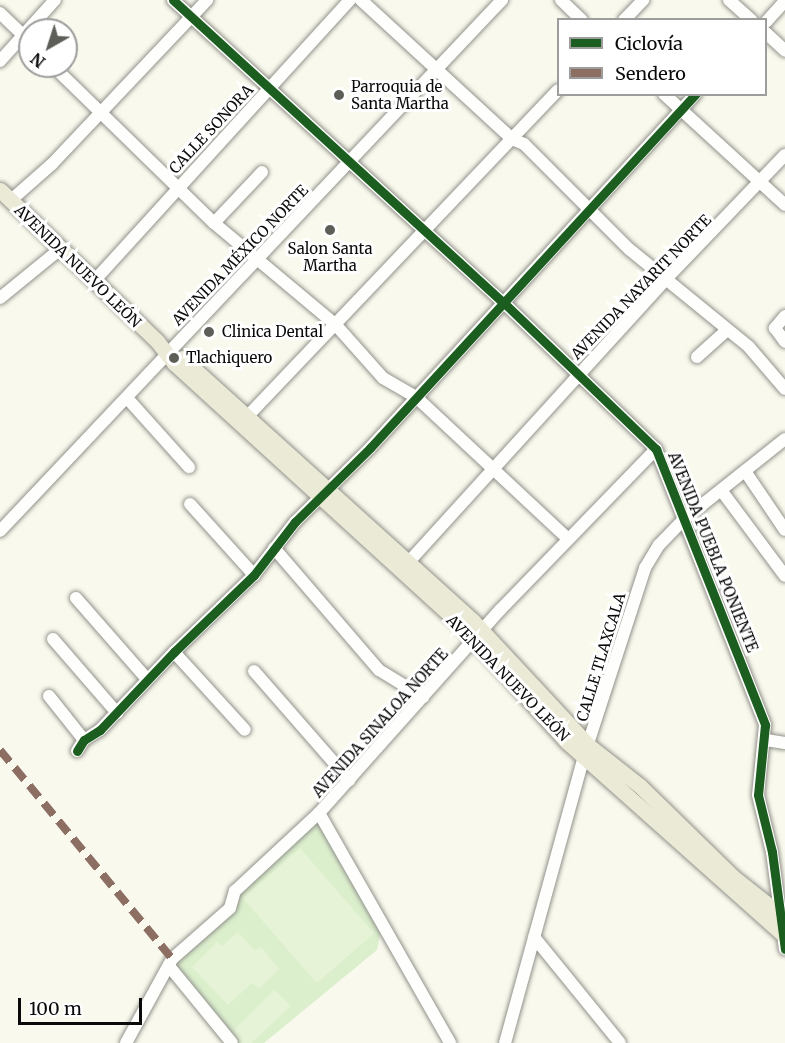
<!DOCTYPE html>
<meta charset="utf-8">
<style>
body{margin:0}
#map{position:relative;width:785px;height:1043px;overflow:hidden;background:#f9f9ed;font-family:Merriweather,serif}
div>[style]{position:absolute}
.green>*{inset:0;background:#dbefcd}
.pitch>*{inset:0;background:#e6f3d6;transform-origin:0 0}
.roads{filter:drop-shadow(0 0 2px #92928c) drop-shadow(0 0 2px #92928c)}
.minor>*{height:12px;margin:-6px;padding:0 6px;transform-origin:6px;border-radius:6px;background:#fefefc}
.major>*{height:15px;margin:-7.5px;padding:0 7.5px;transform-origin:7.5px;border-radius:7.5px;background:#ebead6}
.quiet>*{height:8px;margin-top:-4px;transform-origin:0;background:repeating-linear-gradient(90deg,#8d6e63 0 15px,transparent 0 23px)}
.cycleway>*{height:9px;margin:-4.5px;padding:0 4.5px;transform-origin:4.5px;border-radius:4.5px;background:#1b5e20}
.dots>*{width:16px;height:16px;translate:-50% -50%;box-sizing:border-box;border:3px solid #fff;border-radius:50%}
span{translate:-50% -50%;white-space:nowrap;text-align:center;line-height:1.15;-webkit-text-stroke:6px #fff;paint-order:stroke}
.poi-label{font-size:15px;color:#0a0a0a}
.left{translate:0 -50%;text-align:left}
.street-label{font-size:15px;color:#0a0a0a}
.legend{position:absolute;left:557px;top:18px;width:210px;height:78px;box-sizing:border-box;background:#fff;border:2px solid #9d9d9d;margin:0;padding:8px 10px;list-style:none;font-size:18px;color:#0a0a0a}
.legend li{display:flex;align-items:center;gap:12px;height:30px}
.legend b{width:30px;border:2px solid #9d9d9d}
.north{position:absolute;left:18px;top:18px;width:60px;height:60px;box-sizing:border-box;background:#fff;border:2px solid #9d9d9d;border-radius:50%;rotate:219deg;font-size:16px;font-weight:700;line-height:24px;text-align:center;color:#0a0a0a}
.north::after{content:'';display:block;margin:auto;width:21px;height:27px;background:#5e5e59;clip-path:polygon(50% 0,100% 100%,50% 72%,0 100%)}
.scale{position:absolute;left:18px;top:998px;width:124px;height:27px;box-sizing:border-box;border:3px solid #0a0a0a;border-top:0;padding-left:8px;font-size:18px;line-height:21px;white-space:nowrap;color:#0a0a0a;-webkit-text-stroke:4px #fff;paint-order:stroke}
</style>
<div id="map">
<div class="green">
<div style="clip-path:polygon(318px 820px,381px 930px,377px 950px,264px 1043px,238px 1043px,172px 963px,233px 898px)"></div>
</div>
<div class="pitch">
<div style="left:300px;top:848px;width:113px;height:76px;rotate:49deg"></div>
<div style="clip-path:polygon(238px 932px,255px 951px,261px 947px,279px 969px,259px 989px,252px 983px,228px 1005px,192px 967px,217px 942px,222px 946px)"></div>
<div style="clip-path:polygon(274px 990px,291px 1006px,251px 1043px,241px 1043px,231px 1033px)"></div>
</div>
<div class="roads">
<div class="minor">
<div style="left:173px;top:0;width:446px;rotate:42.5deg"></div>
<div style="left:502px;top:301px;width:214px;rotate:43.9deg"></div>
<div style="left:656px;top:449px;width:297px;rotate:68.4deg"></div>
<div style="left:765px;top:725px;width:70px;rotate:95.7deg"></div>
<div style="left:758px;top:795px;width:59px;rotate:76.2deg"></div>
<div style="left:772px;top:852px;width:98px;rotate:82.4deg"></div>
<div style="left:361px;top:0;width:205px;rotate:42.6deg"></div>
<div style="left:512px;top:139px;width:13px;rotate:23deg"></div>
<div style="left:524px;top:144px;width:148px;rotate:45deg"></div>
<div style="left:629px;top:249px;width:155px;rotate:39.2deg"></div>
<div style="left:749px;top:347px;width:55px;rotate:49.4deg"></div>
<div style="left:561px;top:0;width:29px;rotate:44deg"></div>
<div style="left:729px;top:0;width:30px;rotate:42deg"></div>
<div style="left:0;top:13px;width:42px;rotate:44deg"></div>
<div style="left:624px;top:20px;width:28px;rotate:-46deg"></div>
<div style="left:766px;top:22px;width:28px;rotate:-48deg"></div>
<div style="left:766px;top:33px;width:26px;rotate:43deg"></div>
<div style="left:0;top:61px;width:82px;rotate:-48deg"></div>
<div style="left:53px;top:66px;width:225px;rotate:44.3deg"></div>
<div style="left:214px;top:223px;width:158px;rotate:39.9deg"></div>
<div style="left:335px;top:324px;width:72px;rotate:48.4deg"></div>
<div style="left:383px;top:378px;width:38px;rotate:30deg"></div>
<div style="left:416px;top:397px;width:207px;rotate:43deg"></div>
<div style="left:664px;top:94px;width:164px;rotate:42.5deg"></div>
<div style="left:10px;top:201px;width:56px;rotate:-41.4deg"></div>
<div style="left:52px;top:164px;width:226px;rotate:-46.6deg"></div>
<div style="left:214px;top:223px;width:70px;rotate:-46.7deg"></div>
<div style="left:95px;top:280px;width:379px;rotate:-47.7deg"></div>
<div style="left:0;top:298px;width:77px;rotate:-39.2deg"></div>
<div style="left:785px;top:316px;width:16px;rotate:130deg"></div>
<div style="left:775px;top:328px;width:17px;rotate:54deg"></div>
<div style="left:697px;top:357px;width:40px;rotate:-42deg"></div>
<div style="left:127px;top:398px;width:93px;rotate:48.1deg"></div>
<div style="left:242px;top:422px;width:458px;rotate:-46.4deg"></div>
<div style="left:745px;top:471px;width:71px;rotate:55.9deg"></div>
<div style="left:721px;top:490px;width:107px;rotate:53.3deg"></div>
<div style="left:190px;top:504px;width:96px;rotate:48deg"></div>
<div style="left:0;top:531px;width:731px;rotate:-46.61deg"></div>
<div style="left:274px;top:548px;width:161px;rotate:49.3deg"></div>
<div style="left:379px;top:670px;width:52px;rotate:31.5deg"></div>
<div style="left:404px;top:567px;width:389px;rotate:-47.7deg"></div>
<div style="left:666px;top:279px;width:172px;rotate:-46.2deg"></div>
<div style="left:76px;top:598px;width:108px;rotate:48.8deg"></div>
<div style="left:53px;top:639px;width:98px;rotate:49.1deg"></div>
<div style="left:174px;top:652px;width:105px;rotate:47.7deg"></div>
<div style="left:254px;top:671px;width:145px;rotate:48.9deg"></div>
<div style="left:49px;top:696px;width:56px;rotate:51.5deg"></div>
<div style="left:766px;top:740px;width:19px;rotate:9deg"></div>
<div style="left:77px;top:751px;width:13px;rotate:-58deg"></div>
<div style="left:84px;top:740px;width:19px;rotate:-32deg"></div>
<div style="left:100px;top:730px;width:108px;rotate:-46.5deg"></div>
<div style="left:174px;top:652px;width:111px;rotate:-43.9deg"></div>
<div style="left:254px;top:575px;width:67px;rotate:-52.3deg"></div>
<div style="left:295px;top:522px;width:105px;rotate:-44.6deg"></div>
<div style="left:370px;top:448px;width:481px;rotate:-47.4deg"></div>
<div style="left:319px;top:813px;width:265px;rotate:60.3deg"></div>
<div style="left:534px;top:937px;width:136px;rotate:50.9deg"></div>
<div style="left:169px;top:966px;width:99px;rotate:50.7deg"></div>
<div style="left:126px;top:1043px;width:96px;rotate:-61.3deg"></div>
<div style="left:172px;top:959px;width:77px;rotate:-41.3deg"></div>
<div style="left:230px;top:908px;width:18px;rotate:-74deg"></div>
<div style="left:235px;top:891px;width:115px;rotate:-42.9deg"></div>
<div style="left:319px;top:813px;width:272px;rotate:-48.3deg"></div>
<div style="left:500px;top:610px;width:224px;rotate:-45.9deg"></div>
<div style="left:505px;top:1043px;width:298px;rotate:-74.6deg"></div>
<div style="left:584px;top:756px;width:198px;rotate:-72deg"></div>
<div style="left:645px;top:568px;width:27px;rotate:-59deg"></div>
<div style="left:659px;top:545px;width:35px;rotate:-46deg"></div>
<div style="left:683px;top:520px;width:130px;rotate:-38.5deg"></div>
</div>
<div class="major">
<div style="left:0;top:190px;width:218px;rotate:43.9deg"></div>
<div style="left:157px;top:341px;width:28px;rotate:52deg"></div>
<div style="left:174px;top:363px;width:393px;rotate:42.4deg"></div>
<div style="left:464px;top:628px;width:152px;rotate:47.9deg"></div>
<div style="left:566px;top:741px;width:293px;rotate:41.7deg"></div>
<div style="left:182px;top:358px;width:392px;rotate:42.1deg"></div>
<div style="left:473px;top:621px;width:171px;rotate:47.1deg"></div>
<div style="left:589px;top:746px;width:65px;rotate:38.1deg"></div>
<div style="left:640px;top:786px;width:130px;rotate:44.4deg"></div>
<div style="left:733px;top:877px;width:66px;rotate:38.3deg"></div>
</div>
</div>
<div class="quiet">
<div style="left:0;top:750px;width:271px;rotate:50.5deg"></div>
</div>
<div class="cycleway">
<div style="left:173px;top:0;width:446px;rotate:42.5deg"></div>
<div style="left:502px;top:301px;width:214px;rotate:43.9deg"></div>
<div style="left:656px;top:449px;width:297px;rotate:68.4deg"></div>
<div style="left:765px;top:725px;width:70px;rotate:95.7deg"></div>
<div style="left:758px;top:795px;width:59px;rotate:76.2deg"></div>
<div style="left:772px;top:852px;width:98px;rotate:82.4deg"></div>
<div style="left:77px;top:751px;width:13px;rotate:-58deg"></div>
<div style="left:84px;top:740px;width:19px;rotate:-32deg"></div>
<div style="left:100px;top:730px;width:108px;rotate:-46.5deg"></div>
<div style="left:174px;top:652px;width:111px;rotate:-43.9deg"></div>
<div style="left:254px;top:575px;width:67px;rotate:-52.3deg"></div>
<div style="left:295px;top:522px;width:105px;rotate:-44.6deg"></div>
<div style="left:370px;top:448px;width:481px;rotate:-47.4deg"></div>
</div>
<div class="dots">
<div style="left:339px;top:95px;background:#5e5e59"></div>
<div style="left:330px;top:230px;background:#5e5e59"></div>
<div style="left:209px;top:332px;background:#5e5e59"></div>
<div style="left:174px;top:358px;background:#5e5e59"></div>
</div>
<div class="poi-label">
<span class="left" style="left:351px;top:95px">Parroquia de<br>Santa Martha</span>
<span style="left:330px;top:257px">Salon Santa<br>Martha</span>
<span class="left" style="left:222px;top:332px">Clinica Dental</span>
<span class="left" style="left:186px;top:358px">Tlachiquero</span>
</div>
<div class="street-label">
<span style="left:211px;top:129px;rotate:-47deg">CALLE SONORA</span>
<span style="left:240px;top:255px;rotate:-46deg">AVENIDA MÉXICO NORTE</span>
<span style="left:78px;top:266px;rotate:44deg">AVENIDA NUEVO LEÓN</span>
<span style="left:641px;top:287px;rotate:-46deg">AVENIDA NAYARIT NORTE</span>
<span style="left:713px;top:552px;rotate:68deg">AVENIDA PUEBLA PONIENTE</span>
<span style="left:601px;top:657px;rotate:-73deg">CALLE TLAXCALA</span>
<span style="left:508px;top:678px;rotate:46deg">AVENIDA NUEVO LEÓN</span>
<span style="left:380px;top:723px;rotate:-48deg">AVENIDA SINALOA NORTE</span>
</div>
<ul class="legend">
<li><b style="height:8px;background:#1b5e20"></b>Ciclovía</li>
<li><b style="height:8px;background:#8d6e63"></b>Sendero</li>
</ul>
<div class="north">N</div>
<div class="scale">100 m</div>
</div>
